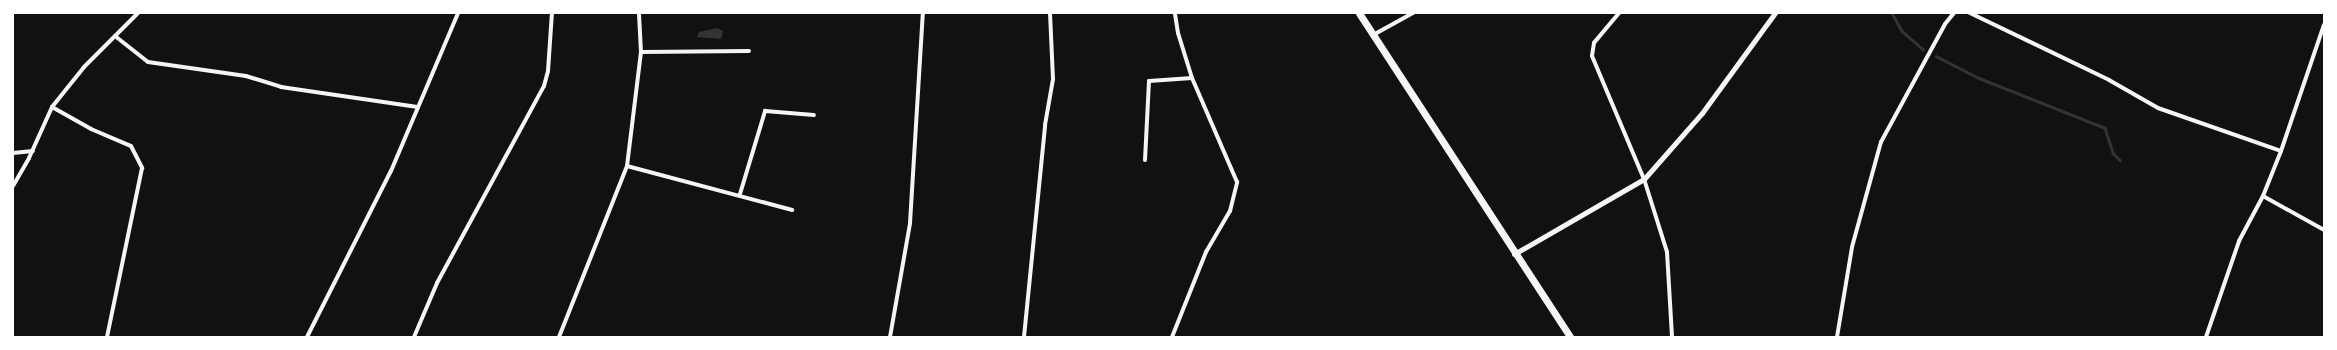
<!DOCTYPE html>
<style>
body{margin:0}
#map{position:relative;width:2337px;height:350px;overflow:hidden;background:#111;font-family:"PT Sans",sans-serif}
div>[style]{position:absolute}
.water>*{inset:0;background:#333}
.stream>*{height:2.5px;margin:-1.25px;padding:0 1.25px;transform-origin:1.25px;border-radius:1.25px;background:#333}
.minor>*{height:4px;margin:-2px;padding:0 2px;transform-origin:2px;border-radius:2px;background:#f5f5f5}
.tertiary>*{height:5px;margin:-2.5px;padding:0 2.5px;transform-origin:2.5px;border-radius:2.5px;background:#f5f5f5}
.trunk>*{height:7px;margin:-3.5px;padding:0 3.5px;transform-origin:3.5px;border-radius:3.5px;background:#f5f5f5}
span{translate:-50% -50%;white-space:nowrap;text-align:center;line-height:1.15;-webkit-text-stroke:3px #fff;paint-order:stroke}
.frame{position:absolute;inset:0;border:14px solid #fff;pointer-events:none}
</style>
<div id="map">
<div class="water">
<div style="clip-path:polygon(717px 28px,723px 31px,721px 39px,697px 37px,699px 32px)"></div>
</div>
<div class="stream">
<div style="left:1892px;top:13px;width:21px;rotate:61deg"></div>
<div style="left:1902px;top:31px;width:28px;rotate:41deg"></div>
<div style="left:1936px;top:56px;width:48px;rotate:27.1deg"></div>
<div style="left:1979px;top:78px;width:136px;rotate:21.6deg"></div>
<div style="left:2105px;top:128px;width:26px;rotate:72deg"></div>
<div style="left:2113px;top:153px;width:10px;rotate:45deg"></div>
</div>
<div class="minor">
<div style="left:1619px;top:13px;width:39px;rotate:130deg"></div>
<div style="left:1594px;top:43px;width:13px;rotate:99deg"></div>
<div style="left:1592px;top:56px;width:134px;rotate:67.1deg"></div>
<div style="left:1644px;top:179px;width:77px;rotate:72.5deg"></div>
<div style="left:1667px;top:252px;width:85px;rotate:86.6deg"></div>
<div style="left:1970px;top:13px;width:154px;rotate:25.7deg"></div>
<div style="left:2109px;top:80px;width:56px;rotate:29.7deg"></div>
<div style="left:2158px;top:108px;width:130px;rotate:19.3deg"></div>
<div style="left:1373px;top:35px;width:46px;rotate:-28.8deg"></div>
<div style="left:115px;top:36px;width:42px;rotate:38.2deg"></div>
<div style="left:148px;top:62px;width:99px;rotate:8.1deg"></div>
<div style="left:246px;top:76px;width:37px;rotate:17deg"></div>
<div style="left:281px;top:87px;width:138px;rotate:8.3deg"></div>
<div style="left:641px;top:52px;width:108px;rotate:-0.5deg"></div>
<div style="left:52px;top:107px;width:45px;rotate:29.4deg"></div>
<div style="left:91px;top:129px;width:43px;rotate:23deg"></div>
<div style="left:131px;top:146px;width:25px;rotate:63deg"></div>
<div style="left:142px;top:168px;width:173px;rotate:101.7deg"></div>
<div style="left:13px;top:153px;width:20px;rotate:-6deg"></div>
<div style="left:1145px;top:160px;width:79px;rotate:-87.1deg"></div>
<div style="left:1149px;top:81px;width:43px;rotate:-4deg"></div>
<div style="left:627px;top:166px;width:171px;rotate:14.9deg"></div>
<div style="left:13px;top:186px;width:32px;rotate:-60deg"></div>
<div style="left:29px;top:158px;width:56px;rotate:-65.7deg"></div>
<div style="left:52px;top:107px;width:51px;rotate:-51.3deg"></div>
<div style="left:84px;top:67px;width:76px;rotate:-45deg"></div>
<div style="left:740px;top:194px;width:87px;rotate:-73.2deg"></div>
<div style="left:765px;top:111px;width:49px;rotate:4.7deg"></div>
<div style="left:2263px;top:196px;width:70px;rotate:29.1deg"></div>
<div style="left:307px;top:337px;width:186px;rotate:-63.2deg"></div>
<div style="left:391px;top:171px;width:172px;rotate:-67deg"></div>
<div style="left:414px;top:337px;width:59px;rotate:-66.9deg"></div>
<div style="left:437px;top:283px;width:224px;rotate:-61.5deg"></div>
<div style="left:544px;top:86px;width:16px;rotate:-75deg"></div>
<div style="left:548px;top:71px;width:58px;rotate:-86.1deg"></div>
<div style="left:559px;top:337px;width:184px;rotate:-68.3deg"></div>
<div style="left:627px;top:166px;width:115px;rotate:-83deg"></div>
<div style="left:641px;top:52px;width:39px;rotate:-93deg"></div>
<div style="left:890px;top:337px;width:116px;rotate:-80deg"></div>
<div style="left:910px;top:223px;width:210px;rotate:-86.5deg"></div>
<div style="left:1024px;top:337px;width:213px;rotate:-84.3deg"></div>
<div style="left:1045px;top:125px;width:47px;rotate:-80.1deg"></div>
<div style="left:1053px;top:79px;width:66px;rotate:-92.6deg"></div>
<div style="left:1172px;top:337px;width:92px;rotate:-68.2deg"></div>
<div style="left:1206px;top:252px;width:48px;rotate:-59.7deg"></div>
<div style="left:1230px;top:211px;width:30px;rotate:-76deg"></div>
<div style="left:1237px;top:182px;width:113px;rotate:-113.4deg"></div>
<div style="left:1192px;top:78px;width:47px;rotate:-107.3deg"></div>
<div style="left:1178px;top:33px;width:20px;rotate:-99deg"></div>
<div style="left:1837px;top:337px;width:91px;rotate:-80.5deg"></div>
<div style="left:1852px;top:247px;width:109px;rotate:-74.6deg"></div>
<div style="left:1881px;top:142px;width:134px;rotate:-61.5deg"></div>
<div style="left:1945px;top:24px;width:14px;rotate:-51deg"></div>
<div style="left:2206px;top:337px;width:102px;rotate:-71deg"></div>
<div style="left:2239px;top:241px;width:51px;rotate:-61.9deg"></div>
<div style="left:2263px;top:196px;width:48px;rotate:-68.2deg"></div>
<div style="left:2281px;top:151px;width:133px;rotate:-71.2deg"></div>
</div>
<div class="tertiary">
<div style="left:1514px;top:254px;width:150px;rotate:-30deg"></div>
<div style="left:1644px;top:179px;width:88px;rotate:-48.7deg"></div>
<div style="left:1702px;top:113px;width:124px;rotate:-53.9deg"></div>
</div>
<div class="trunk">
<div style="left:1359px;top:13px;width:387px;rotate:56.9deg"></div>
</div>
<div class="frame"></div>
</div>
